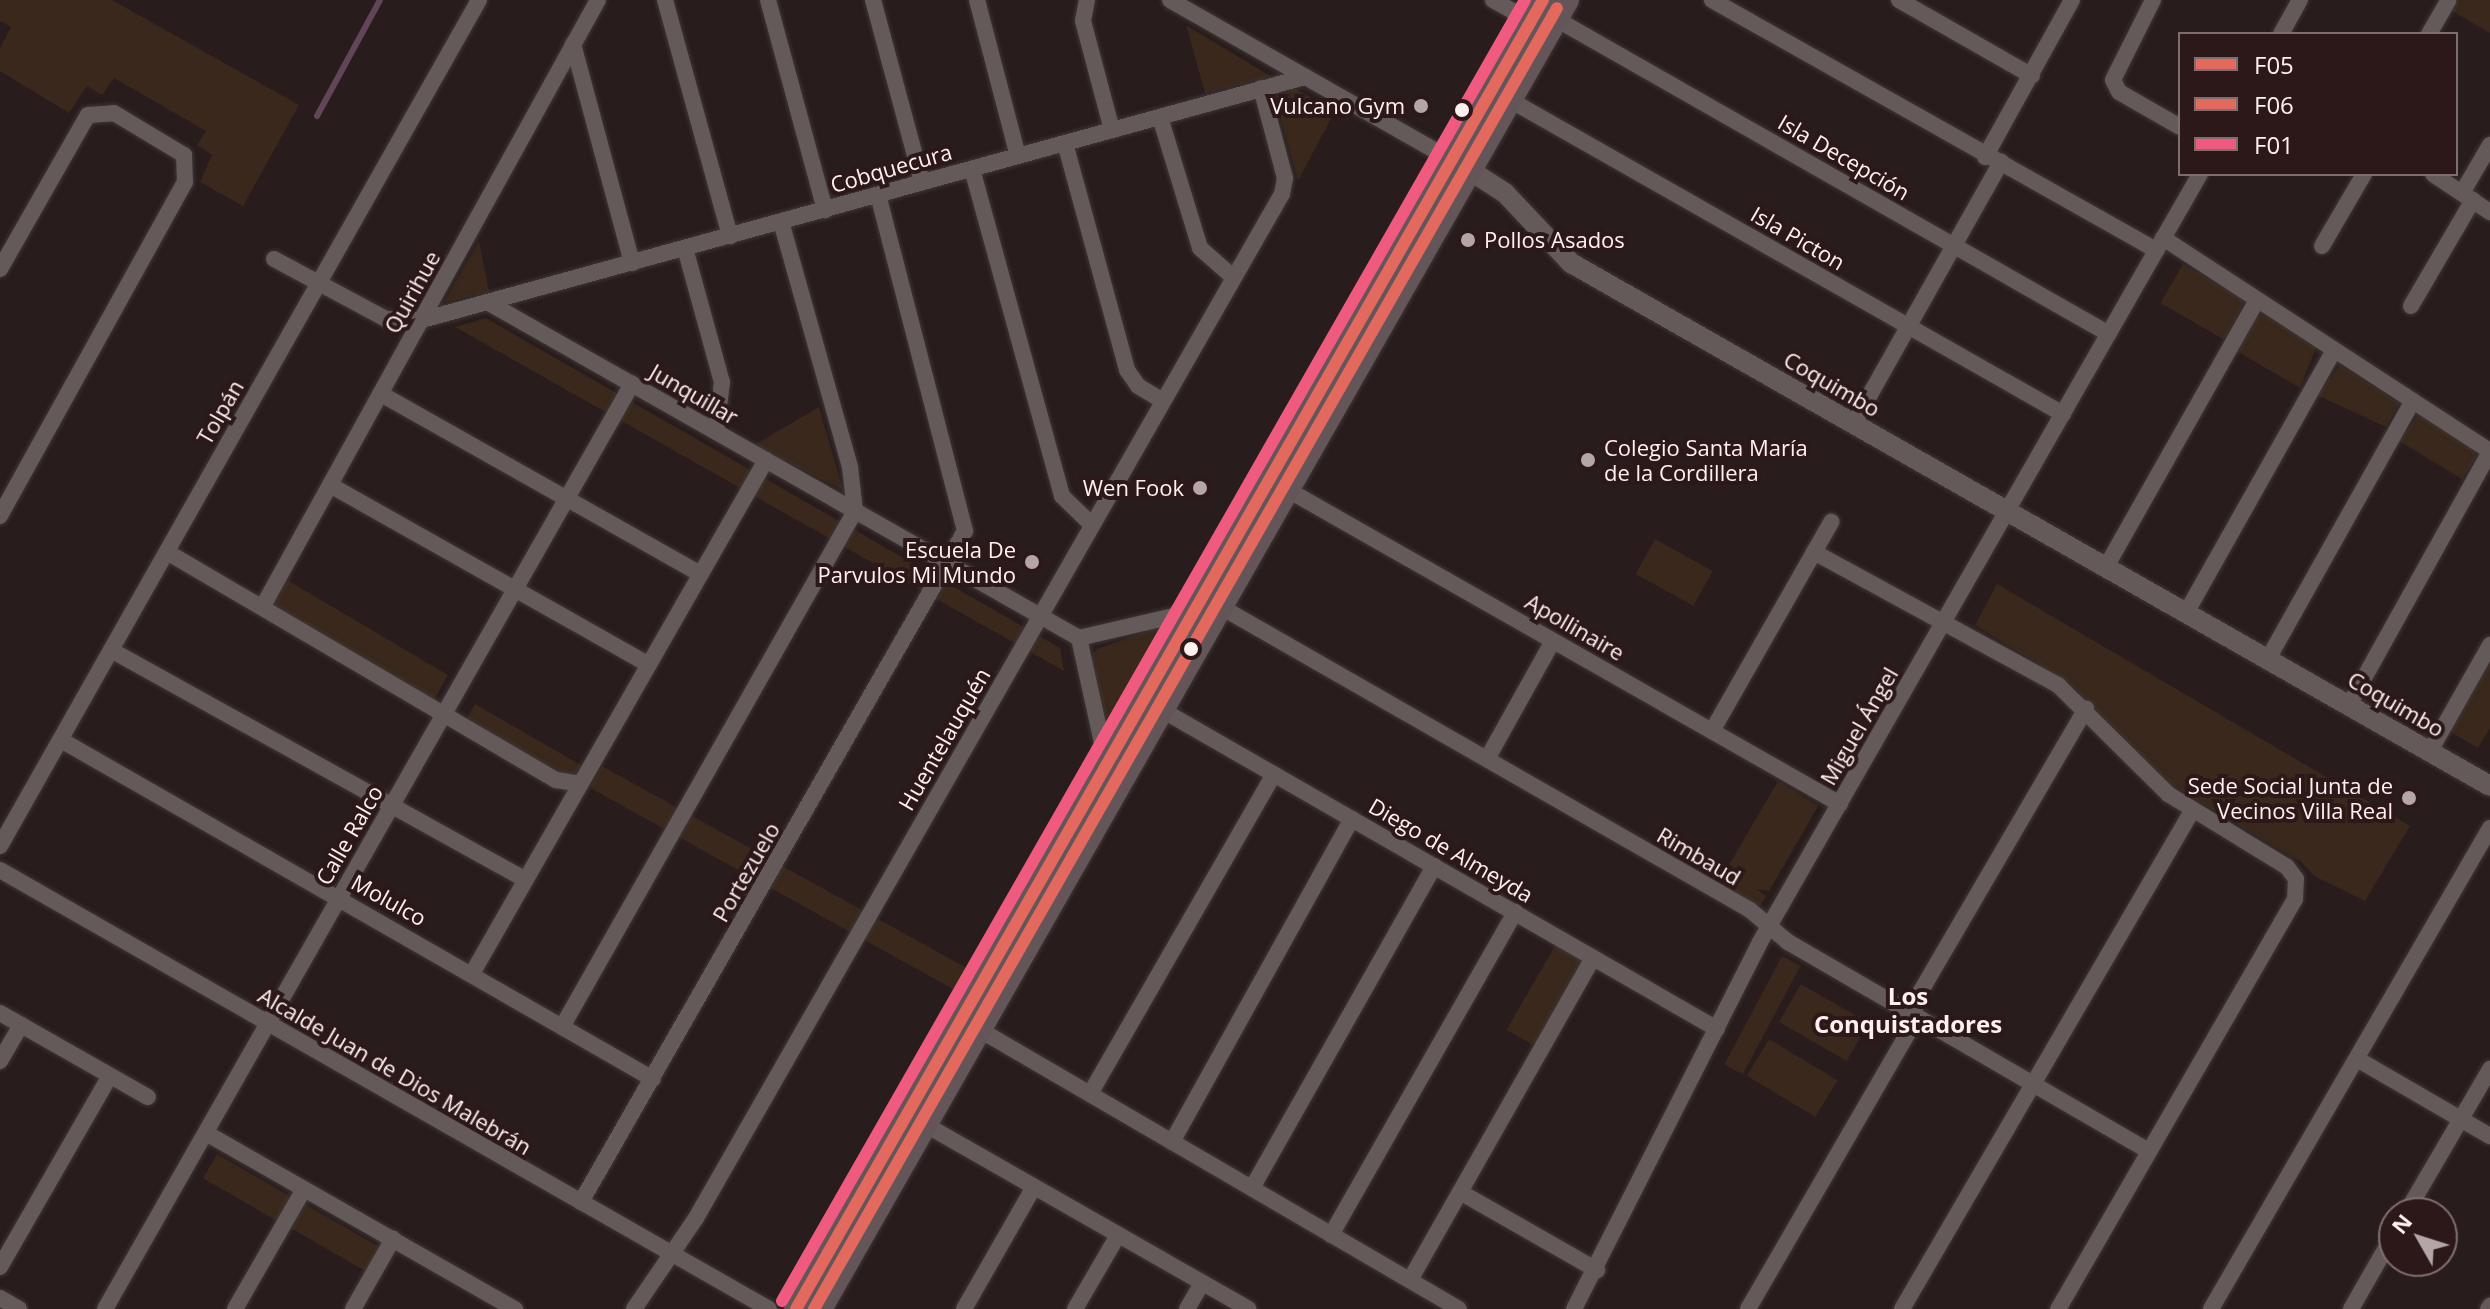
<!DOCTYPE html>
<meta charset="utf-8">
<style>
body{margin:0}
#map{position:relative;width:2490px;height:1309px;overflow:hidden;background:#281c1c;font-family:"Open Sans",sans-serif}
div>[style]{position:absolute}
.green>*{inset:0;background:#39281b;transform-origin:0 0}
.stream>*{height:6px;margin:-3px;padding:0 3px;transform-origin:3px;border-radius:3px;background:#624558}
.roads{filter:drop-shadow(0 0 2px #3f3636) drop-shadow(0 0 2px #3f3636)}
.minor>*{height:16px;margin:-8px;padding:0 8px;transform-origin:8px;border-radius:8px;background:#645a5a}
.tertiary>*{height:20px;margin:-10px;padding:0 10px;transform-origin:10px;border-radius:10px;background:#645a5a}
.primary>*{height:24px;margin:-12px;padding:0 12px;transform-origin:12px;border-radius:12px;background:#645658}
.bus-1>*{height:12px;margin:-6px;padding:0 6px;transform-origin:6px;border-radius:6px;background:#e3695e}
.bus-2>*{height:12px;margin:-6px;padding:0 6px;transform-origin:6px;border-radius:6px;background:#e3695e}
.bus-3>*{height:12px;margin:-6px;padding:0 6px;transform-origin:6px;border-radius:6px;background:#f05a7f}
.dots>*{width:22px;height:22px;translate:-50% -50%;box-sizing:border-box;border:4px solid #2c1818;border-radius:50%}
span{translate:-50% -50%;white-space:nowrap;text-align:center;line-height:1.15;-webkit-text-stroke:8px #2c1818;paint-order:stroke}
.poi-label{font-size:22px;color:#fff0f0}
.right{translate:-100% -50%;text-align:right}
.left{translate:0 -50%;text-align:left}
.street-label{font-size:22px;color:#fff0f0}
.neighbourhood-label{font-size:24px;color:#fff0f0;font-weight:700}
.legend{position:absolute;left:2178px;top:32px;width:280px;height:144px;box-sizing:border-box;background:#2c1818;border:2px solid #806e6e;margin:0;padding:10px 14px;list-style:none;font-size:24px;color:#fff0f0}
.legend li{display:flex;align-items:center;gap:16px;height:40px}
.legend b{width:40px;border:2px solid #806e6e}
.north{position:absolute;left:2378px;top:1197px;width:80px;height:80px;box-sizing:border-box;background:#2c1818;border:2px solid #806e6e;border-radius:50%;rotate:309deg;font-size:22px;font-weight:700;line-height:32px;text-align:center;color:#fff0f0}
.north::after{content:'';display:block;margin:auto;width:28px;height:36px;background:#b4a6a6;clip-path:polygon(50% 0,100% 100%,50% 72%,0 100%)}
</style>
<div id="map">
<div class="green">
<div style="clip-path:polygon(0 0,112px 0,299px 105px,243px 206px,200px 182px,212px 155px,197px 145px,206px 131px,114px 78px,102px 95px,87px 86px,69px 113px,0 71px,0 48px,11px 27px,0 21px)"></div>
<div style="clip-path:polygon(2458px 0,2490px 0,2490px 33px,2452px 11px)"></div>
<div style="clip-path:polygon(1186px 25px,1272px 77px,1205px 93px)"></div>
<div style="clip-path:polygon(1294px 88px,1335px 111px,1298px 181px,1275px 97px)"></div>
<div style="clip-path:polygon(479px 241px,489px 292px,444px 302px)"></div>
<div style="left:2183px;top:264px;width:73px;height:45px;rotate:30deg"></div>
<div style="clip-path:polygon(2266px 315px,2316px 348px,2300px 388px,2235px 350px,2257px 316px)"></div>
<div style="clip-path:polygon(486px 318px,1060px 648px,1064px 671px,455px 327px)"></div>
<div style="clip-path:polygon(2340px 365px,2399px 403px,2386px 427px,2317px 395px)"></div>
<div style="clip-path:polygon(819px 407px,843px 490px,754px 445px)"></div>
<div style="clip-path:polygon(2419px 414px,2474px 449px,2476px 458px,2462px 479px,2399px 441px)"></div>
<div style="left:1655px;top:539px;width:66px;height:40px;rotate:29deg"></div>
<div style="clip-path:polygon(189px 555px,268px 601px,282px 577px,448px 675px,428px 711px,181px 570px)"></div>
<div style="clip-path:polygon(1997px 584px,2410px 826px,2365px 901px,2314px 876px,2301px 862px,2167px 782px,2067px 681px,1975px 625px)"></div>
<div style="clip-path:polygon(1167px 624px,1173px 626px,1117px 728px,1109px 731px,1090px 657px,1097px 649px)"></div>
<div style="clip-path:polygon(2490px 658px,2490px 728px,2478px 748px,2449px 731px)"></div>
<div style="left:475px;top:704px;width:126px;height:29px;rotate:30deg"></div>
<div style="left:602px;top:766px;width:420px;height:25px;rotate:29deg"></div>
<div style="clip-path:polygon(1778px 781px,1818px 806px,1769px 891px,1756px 889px,1766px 896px,1760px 906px,1719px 882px)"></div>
<div style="left:1556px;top:944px;width:34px;height:99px;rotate:30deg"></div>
<div style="left:1782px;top:956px;width:21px;height:123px;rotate:28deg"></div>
<div style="left:1801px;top:984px;width:78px;height:44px;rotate:30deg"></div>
<div style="left:1769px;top:1039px;width:80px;height:43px;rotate:31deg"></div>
<div style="left:217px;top:1154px;width:86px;height:28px;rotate:30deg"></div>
<div style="left:305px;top:1204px;width:86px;height:28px;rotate:30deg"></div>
</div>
<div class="stream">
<div style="left:317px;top:116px;width:132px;rotate:-61.5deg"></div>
</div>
<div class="roads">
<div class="minor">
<div style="left:665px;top:0;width:245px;rotate:74.6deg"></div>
<div style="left:768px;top:0;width:218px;rotate:74.8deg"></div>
<div style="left:873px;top:0;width:188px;rotate:74.9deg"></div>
<div style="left:977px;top:0;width:161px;rotate:75.3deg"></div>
<div style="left:1087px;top:0;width:21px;rotate:101deg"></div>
<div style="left:1083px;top:21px;width:113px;rotate:75.1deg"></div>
<div style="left:1170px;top:0;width:324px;rotate:29.6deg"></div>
<div style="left:1493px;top:0;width:43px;rotate:28.9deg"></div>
<div style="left:1712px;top:0;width:510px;rotate:29.38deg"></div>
<div style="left:1899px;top:0;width:153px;rotate:29.7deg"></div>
<div style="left:2153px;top:0;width:89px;rotate:116.6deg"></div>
<div style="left:2113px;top:80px;width:13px;rotate:63deg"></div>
<div style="left:2119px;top:92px;width:70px;rotate:29.8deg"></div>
<div style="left:1556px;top:19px;width:636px;rotate:29.67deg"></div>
<div style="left:2281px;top:34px;width:39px;rotate:-61deg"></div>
<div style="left:2429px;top:34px;width:39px;rotate:-60deg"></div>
<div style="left:573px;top:44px;width:227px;rotate:74.9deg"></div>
<div style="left:1510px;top:100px;width:636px;rotate:29.59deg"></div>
<div style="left:1160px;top:117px;width:137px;rotate:73deg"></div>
<div style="left:1200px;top:248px;width:45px;rotate:41.4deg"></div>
<div style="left:1065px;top:143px;width:235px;rotate:74.7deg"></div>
<div style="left:1127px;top:370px;width:19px;rotate:55deg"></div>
<div style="left:1138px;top:386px;width:29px;rotate:31deg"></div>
<div style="left:1985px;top:157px;width:179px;rotate:-61deg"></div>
<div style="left:972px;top:169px;width:339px;rotate:74.6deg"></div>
<div style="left:1062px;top:496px;width:42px;rotate:44deg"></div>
<div style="left:2433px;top:174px;width:69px;rotate:33.7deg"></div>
<div style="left:2462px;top:193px;width:56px;rotate:-59.7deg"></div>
<div style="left:2163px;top:238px;width:390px;rotate:33.1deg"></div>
<div style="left:2322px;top:246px;width:83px;rotate:-59.7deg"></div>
<div style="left:685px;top:248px;width:139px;rotate:74.6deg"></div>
<div style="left:722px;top:382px;width:50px;rotate:96.8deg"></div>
<div style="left:274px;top:259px;width:127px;rotate:28.2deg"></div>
<div style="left:386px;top:319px;width:36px;rotate:2deg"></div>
<div style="left:422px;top:320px;width:916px;rotate:-15.39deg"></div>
<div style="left:0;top:269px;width:177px;rotate:-60.3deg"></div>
<div style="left:88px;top:115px;width:26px;rotate:-4deg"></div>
<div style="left:114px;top:113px;width:82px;rotate:31deg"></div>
<div style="left:184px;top:155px;width:27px;rotate:88deg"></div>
<div style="left:185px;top:182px;width:382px;rotate:119deg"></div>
<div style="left:489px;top:303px;width:678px;rotate:29.59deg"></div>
<div style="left:1079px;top:638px;width:119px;rotate:-13.1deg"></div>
<div style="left:2411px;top:306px;width:123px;rotate:-59.7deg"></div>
<div style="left:381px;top:394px;width:367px;rotate:29.4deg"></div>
<div style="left:1854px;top:423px;width:300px;rotate:-60.6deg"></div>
<div style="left:330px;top:485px;width:366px;rotate:29.4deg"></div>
<div style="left:1288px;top:490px;width:635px;rotate:29.63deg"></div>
<div style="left:167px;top:552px;width:451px;rotate:30.4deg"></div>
<div style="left:556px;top:780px;width:25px;rotate:9deg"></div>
<div style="left:1814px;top:552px;width:278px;rotate:28.6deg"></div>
<div style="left:2058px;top:685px;width:155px;rotate:44.7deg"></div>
<div style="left:2168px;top:794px;width:140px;rotate:31.5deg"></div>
<div style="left:2287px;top:867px;width:15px;rotate:53deg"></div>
<div style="left:2296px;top:879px;width:20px;rotate:93deg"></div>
<div style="left:2295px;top:899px;width:474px;rotate:120deg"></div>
<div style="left:2106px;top:567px;width:307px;rotate:-60.5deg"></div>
<div style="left:263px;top:606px;width:692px;rotate:-61.07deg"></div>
<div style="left:1221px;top:607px;width:610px;rotate:29.8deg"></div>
<div style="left:1750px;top:910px;width:50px;rotate:40.1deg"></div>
<div style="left:1788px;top:942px;width:417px;rotate:30.1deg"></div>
<div style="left:2186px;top:613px;width:302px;rotate:-60.6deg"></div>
<div style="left:1079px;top:638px;width:130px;rotate:77.6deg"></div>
<div style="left:111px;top:650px;width:474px;rotate:29deg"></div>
<div style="left:2268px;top:659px;width:296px;rotate:-60.7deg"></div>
<div style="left:2349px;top:705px;width:290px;rotate:-60.9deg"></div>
<div style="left:1162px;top:710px;width:640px;rotate:29.89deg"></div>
<div style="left:1712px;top:731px;width:241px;rotate:-60.3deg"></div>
<div style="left:61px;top:740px;width:682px;rotate:29.8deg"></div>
<div style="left:2430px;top:751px;width:122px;rotate:-60.5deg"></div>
<div style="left:1487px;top:759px;width:135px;rotate:-60.8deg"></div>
<div style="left:0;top:846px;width:972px;rotate:-60.48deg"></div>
<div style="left:0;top:870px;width:885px;rotate:29.72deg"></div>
<div style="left:473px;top:972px;width:590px;rotate:-60.22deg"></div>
<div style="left:0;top:1013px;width:170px;rotate:29.6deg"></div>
<div style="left:562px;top:1027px;width:593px;rotate:-60.41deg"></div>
<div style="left:855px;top:511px;width:44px;rotate:-96.5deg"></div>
<div style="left:850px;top:467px;width:255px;rotate:-105.7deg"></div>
<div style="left:980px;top:1030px;width:554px;rotate:30.22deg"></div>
<div style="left:2357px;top:1059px;width:154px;rotate:30.1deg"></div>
<div style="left:0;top:1061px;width:42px;rotate:-59.7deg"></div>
<div style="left:1090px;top:1094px;width:369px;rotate:-60.1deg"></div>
<div style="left:926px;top:1125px;width:371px;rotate:29.7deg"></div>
<div style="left:206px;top:1133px;width:356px;rotate:29.7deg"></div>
<div style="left:1172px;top:1142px;width:370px;rotate:-60.9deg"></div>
<div style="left:1252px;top:1188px;width:370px;rotate:-60.5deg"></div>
<div style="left:1460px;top:1192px;width:158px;rotate:29.7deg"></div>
<div style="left:581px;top:1202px;width:773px;rotate:-60.22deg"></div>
<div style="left:965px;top:531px;width:347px;rotate:-104.5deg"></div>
<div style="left:2406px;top:1213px;width:167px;rotate:-59.7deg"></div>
<div style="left:1331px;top:1235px;width:372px;rotate:-60.3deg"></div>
<div style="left:0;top:1267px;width:220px;rotate:-60.1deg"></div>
<div style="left:1410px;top:1280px;width:370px;rotate:-60.4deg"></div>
<div style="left:0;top:1298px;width:22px;rotate:30deg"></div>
<div style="left:105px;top:1309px;width:1065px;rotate:-60.33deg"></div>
<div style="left:235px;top:1309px;width:138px;rotate:-60.1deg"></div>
<div style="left:353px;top:1309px;width:81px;rotate:-60.3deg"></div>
<div style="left:634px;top:1309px;width:110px;rotate:-55.7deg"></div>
<div style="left:696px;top:1218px;width:1180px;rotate:-60.22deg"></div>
<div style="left:1282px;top:194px;width:16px;rotate:-79deg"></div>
<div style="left:1285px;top:178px;width:93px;rotate:-104.9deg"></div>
<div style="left:964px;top:1309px;width:141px;rotate:-60.2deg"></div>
<div style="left:1075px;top:1309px;width:86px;rotate:-59.8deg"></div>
<div style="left:1187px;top:1309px;width:30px;rotate:-60deg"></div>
<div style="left:1574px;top:1309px;width:411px;rotate:-63.1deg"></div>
<div style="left:1760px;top:942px;width:885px;rotate:-60.19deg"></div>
<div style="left:1748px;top:1309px;width:323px;rotate:-59.9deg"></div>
<div style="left:1910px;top:1030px;width:35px;rotate:-77deg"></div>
<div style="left:1918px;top:996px;width:333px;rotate:-59.7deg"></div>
<div style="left:1902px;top:1309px;width:576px;rotate:-59.79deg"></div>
<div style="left:2211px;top:1309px;width:556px;rotate:-59.88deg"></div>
<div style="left:2351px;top:1309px;width:86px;rotate:-60.2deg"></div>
<div style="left:2488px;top:1309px;width:4px;rotate:-56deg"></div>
</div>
<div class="tertiary">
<div style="left:1460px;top:164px;width:54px;rotate:32.8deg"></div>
<div style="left:1505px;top:193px;width:96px;rotate:46.7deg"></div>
<div style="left:1571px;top:263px;width:1057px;rotate:29.64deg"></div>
</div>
<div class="primary">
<div style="left:796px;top:1309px;width:1507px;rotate:-60.29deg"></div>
<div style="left:820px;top:1309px;width:1507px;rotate:-60.29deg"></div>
</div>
</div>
<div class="bus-1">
<div style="left:796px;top:1309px;width:1507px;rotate:-60.29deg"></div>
</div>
<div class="bus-2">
<div style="left:814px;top:1309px;width:1498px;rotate:-60.27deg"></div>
</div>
<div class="bus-3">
<div style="left:782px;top:1301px;width:1498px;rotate:-60.27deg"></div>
</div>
<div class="dots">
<div style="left:1421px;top:106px;background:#b4a6a6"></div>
<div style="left:1462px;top:110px;background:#fff0f0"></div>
<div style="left:1468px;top:240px;background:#b4a6a6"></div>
<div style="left:1588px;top:460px;background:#b4a6a6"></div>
<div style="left:1200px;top:488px;background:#b4a6a6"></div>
<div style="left:1032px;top:562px;background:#b4a6a6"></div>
<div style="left:1191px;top:649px;background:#fff0f0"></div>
<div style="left:2409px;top:798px;background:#b4a6a6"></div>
</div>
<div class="poi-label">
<span class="right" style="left:1405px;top:106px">Vulcano Gym</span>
<span class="left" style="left:1484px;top:240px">Pollos Asados</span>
<span class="left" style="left:1604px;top:460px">Colegio Santa María<br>de la Cordillera</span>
<span class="right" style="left:1184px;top:488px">Wen Fook</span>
<span class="right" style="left:1016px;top:562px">Escuela De<br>Parvulos Mi Mundo</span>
<span class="right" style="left:2393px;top:798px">Sede Social Junta de<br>Vecinos Villa Real</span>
</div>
<div class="street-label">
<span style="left:1844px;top:157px;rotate:30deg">Isla Decepción</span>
<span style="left:891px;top:168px;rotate:-16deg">Cobquecura</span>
<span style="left:1798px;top:238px;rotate:30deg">Isla Picton</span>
<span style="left:412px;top:292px;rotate:-61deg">Quirihue</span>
<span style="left:1832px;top:384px;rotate:30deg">Coquimbo</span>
<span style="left:694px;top:394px;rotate:30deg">Junquillar</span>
<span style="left:220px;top:412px;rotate:-60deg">Tolpán</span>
<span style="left:1575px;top:627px;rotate:30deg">Apollinaire</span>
<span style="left:2396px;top:704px;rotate:30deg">Coquimbo</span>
<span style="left:1859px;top:726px;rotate:-60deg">Miguel Ángel</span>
<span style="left:944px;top:739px;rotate:-60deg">Huentelauquén</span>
<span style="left:349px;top:835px;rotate:-60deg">Calle Ralco</span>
<span style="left:1451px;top:850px;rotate:30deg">Diego de Almeyda</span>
<span style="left:1699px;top:856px;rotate:30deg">Rimbaud</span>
<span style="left:746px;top:872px;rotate:-60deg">Portezuelo</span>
<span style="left:389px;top:900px;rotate:29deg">Molulco</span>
<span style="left:395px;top:1071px;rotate:30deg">Alcalde Juan de Dios Malebrán</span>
</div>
<div class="neighbourhood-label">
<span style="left:1908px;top:1010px">Los<br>Conquistadores</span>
</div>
<ul class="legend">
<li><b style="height:10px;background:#e3695e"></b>F05</li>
<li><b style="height:10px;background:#e3695e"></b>F06</li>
<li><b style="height:10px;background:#f05a7f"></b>F01</li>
</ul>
<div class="north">N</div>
</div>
